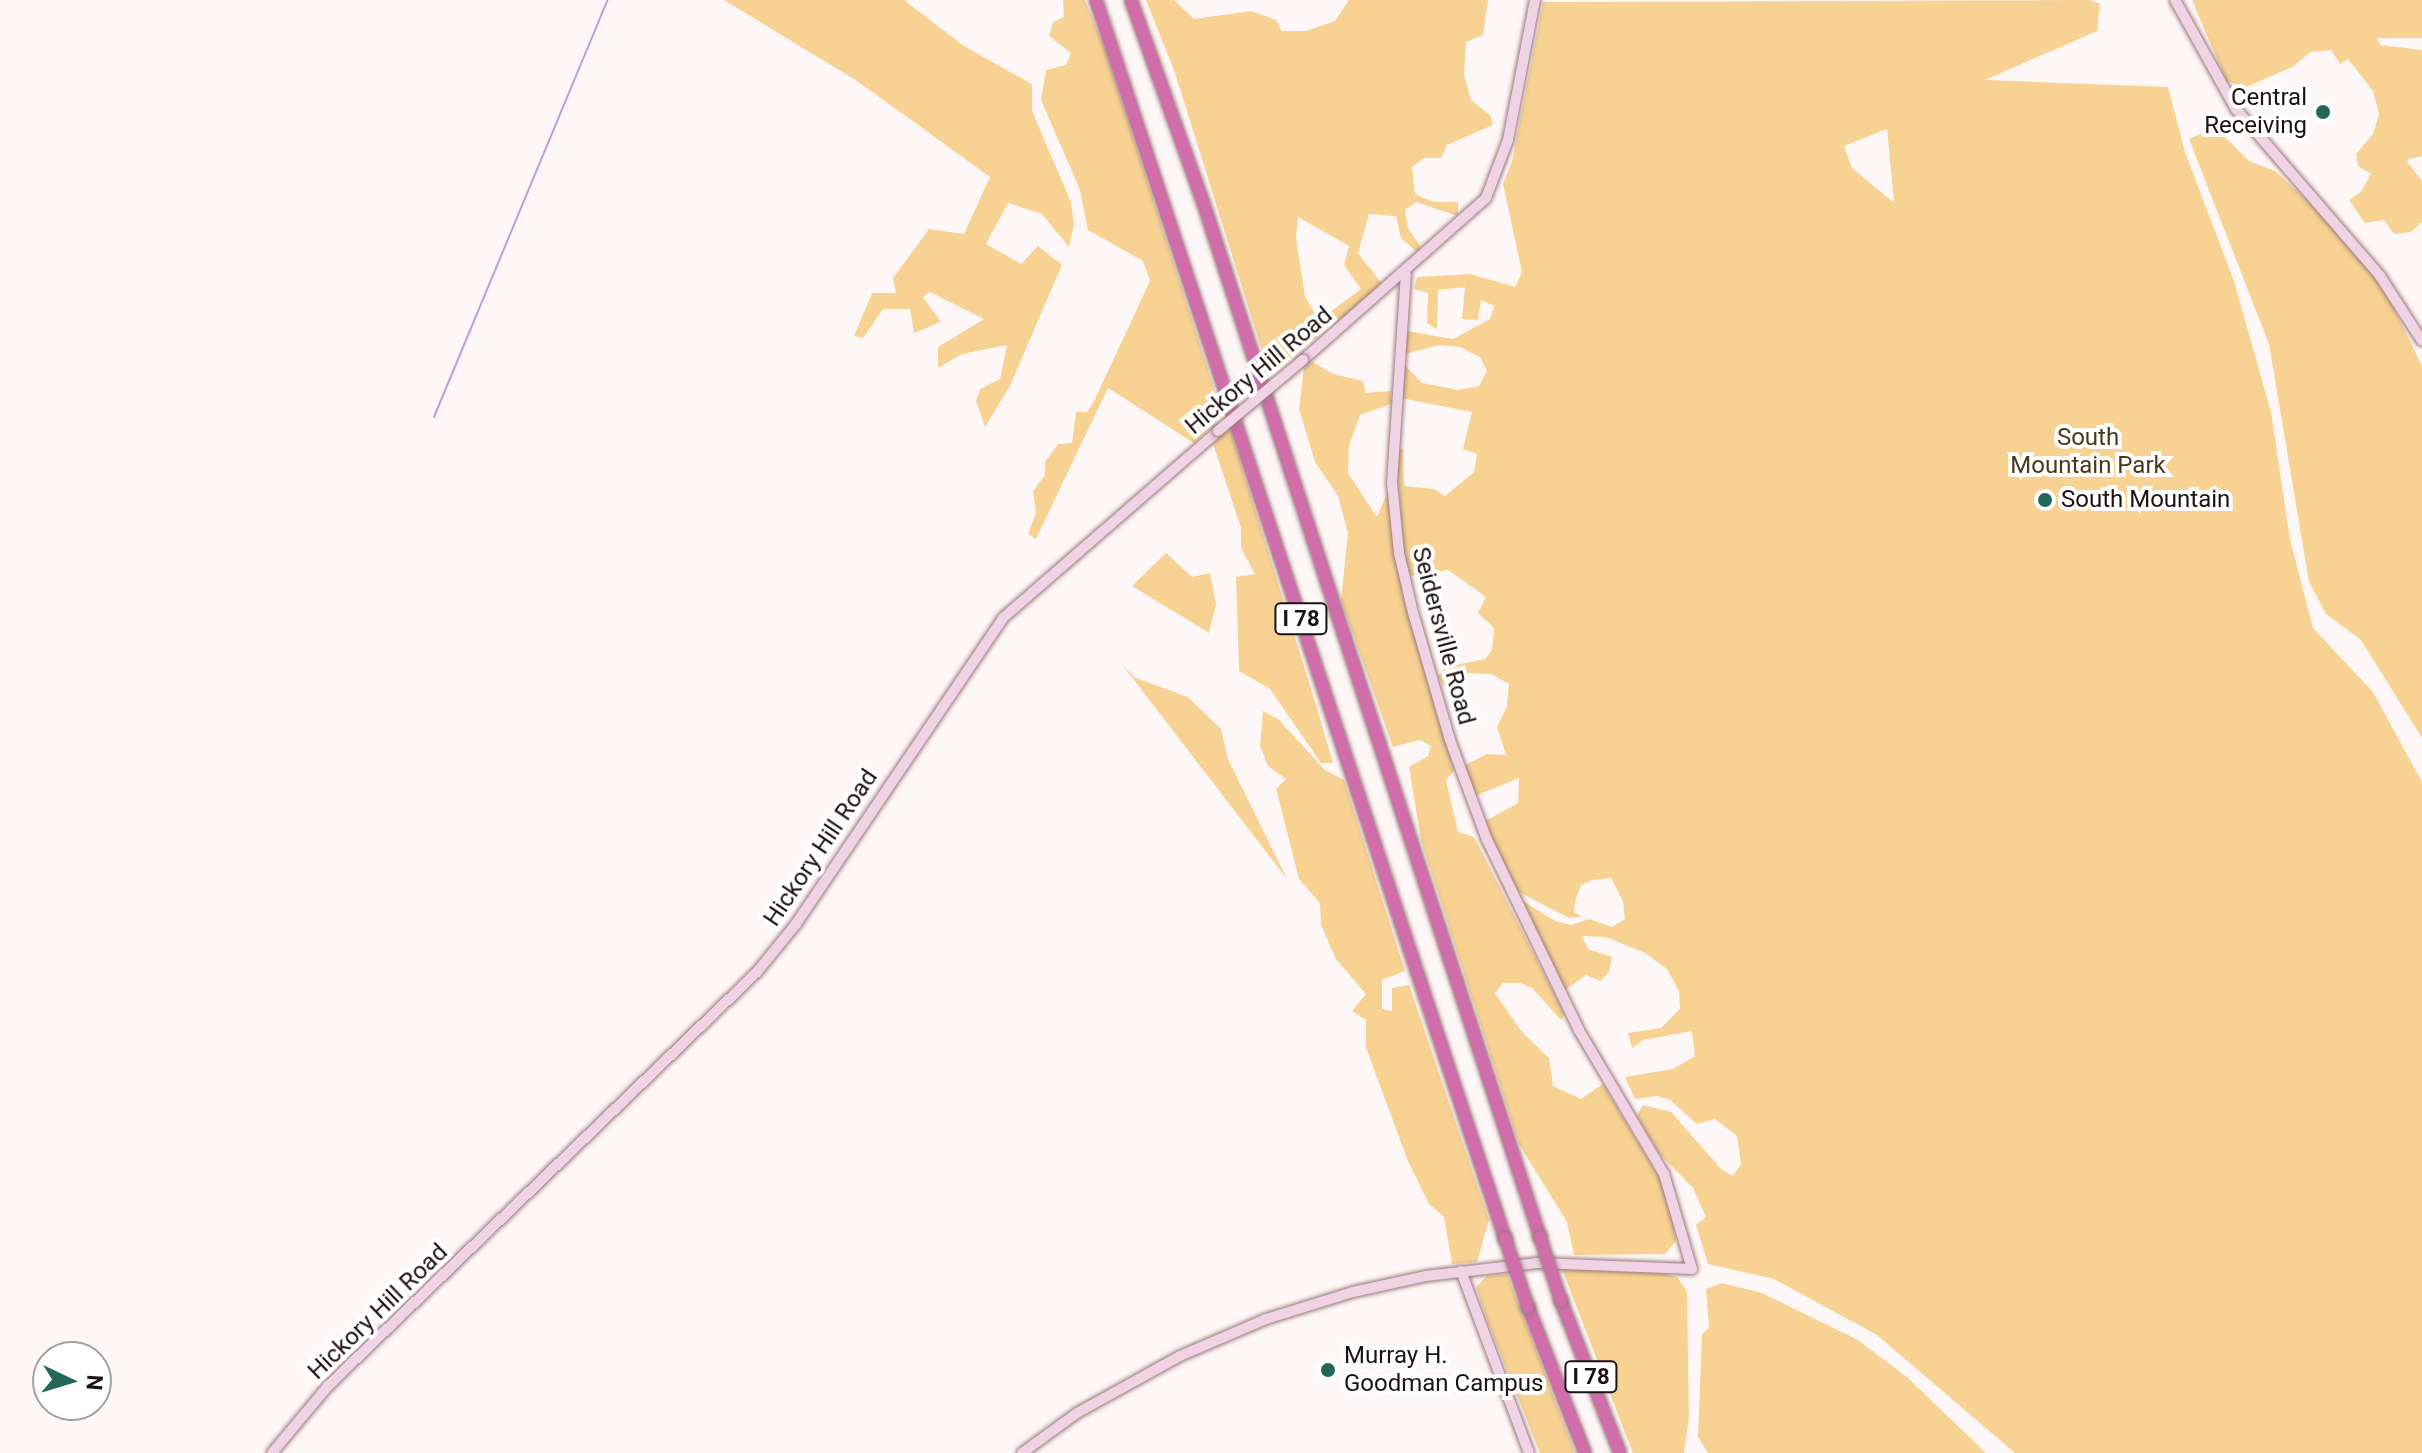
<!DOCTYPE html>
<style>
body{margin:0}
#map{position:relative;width:2422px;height:1453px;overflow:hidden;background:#fef7f7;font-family:Roboto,sans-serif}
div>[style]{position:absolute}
.green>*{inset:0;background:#f7d292}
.stream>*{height:2px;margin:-1px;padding:0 1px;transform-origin:1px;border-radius:1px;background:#c39bdc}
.roads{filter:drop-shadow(0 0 2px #987979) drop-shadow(0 0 2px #987979)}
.secondary>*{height:10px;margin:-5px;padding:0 5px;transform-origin:5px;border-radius:5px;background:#f1d3e6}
.highway>*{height:12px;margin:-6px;padding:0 6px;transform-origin:6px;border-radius:6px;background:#d16daa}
.bridges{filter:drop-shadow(0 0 2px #987979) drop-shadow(0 0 2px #987979)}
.secondary-bridge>*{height:10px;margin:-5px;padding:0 5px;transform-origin:5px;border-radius:5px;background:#f1d3e6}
.highway-bridge>*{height:12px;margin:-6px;padding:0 6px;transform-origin:6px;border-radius:6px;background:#d16daa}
.dots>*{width:22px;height:22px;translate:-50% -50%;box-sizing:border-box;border:4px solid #fff;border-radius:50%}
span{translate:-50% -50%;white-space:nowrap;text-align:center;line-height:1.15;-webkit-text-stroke:8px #fff;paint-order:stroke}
.shield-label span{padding:2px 6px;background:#fff;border:2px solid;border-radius:6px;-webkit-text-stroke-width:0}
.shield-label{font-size:22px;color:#1d1212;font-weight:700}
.poi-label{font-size:24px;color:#1d1212}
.right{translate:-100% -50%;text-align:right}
.left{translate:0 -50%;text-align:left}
.street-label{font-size:24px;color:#1d1212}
.park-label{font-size:24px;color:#493819}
.north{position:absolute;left:32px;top:1341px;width:80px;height:80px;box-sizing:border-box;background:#fff;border:2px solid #a5a0a0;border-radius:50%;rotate:94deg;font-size:22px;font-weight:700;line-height:32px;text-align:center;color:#1d1212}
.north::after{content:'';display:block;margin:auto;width:28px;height:36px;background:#226759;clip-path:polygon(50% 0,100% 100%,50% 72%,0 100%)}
</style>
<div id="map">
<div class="green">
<div style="clip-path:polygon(724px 0,904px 0,964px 46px,1032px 84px,1032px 111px,1071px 202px,1074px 224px,1069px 247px,1042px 214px,1008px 203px,986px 244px,1021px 264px,1038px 246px,1062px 265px,1010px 386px,985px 427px,976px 401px,980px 389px,1000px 379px,1007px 345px,962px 354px,938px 368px,938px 347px,984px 319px,930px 292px,923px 297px,941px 322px,914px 333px,910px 309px,883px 309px,863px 338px,854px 336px,872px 293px,896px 293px,893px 278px,929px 229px,964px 234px,990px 177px,857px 81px)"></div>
<div style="clip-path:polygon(1063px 0,1085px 0,1104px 47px,1223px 416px,1194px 443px,1108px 388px,1036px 539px,1028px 534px,1036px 512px,1033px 491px,1045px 475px,1045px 462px,1058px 444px,1072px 443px,1076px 412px,1087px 412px,1094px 401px,1150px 281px,1143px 261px,1088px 230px,1080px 190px,1041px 100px,1046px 70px,1066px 65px,1071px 53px,1049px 36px,1053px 22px,1064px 17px)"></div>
<div style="clip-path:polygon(1146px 0,1174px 0,1194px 19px,1251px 11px,1276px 20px,1282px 31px,1306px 31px,1335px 21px,1349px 0,1488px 0,1483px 35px,1466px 42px,1464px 74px,1471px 100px,1490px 115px,1493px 125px,1447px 145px,1441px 158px,1425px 158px,1412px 167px,1415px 194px,1433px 202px,1458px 202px,1458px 216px,1416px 202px,1405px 210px,1408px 228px,1421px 247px,1417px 252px,1401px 238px,1396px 216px,1369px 214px,1358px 253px,1383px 285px,1333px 325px,1326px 315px,1361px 289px,1344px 265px,1349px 246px,1298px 217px,1296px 238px,1305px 296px,1325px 331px,1270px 376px,1175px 73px)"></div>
<div style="clip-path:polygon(evenodd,2090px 0,2100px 4px,2097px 31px,1985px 80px,2168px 87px,2185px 152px,2234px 281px,2271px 412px,2290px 539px,2313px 628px,2373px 692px,2422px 782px,2422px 1453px,2015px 1453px,1877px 1335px,1774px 1279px,1708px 1264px,1696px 1225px,1706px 1217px,1693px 1188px,1658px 1152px,1637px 1116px,1643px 1105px,1671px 1112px,1722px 1170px,1733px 1176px,1741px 1164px,1737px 1136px,1715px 1119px,1697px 1124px,1670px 1100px,1657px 1096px,1635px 1099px,1625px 1077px,1673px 1069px,1695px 1056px,1692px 1031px,1643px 1040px,1632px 1048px,1628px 1033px,1661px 1028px,1680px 1009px,1679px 991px,1667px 969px,1645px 953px,1606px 937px,1582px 936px,1588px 949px,1612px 957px,1609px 972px,1600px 981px,1586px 975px,1565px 990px,1523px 901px,1555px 921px,1571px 925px,1589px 919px,1612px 927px,1625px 919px,1623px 901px,1611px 878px,1592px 880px,1581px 885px,1576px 898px,1574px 912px,1582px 917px,1569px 918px,1517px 891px,1484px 822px,1518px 803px,1519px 778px,1475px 796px,1465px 765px,1487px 754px,1506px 755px,1497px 727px,1507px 706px,1509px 684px,1491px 674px,1469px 673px,1444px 687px,1438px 676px,1446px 667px,1485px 659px,1492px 650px,1494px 628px,1478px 613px,1486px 597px,1448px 570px,1411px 576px,1404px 556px,1396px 448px,1403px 449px,1404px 486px,1434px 489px,1445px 496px,1474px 472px,1477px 454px,1463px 449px,1472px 412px,1401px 398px,1403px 363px,1422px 383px,1459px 390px,1479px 386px,1487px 371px,1480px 357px,1460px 347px,1439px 345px,1405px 354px,1407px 331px,1453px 339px,1490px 319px,1494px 306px,1481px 300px,1478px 320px,1462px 319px,1465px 287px,1438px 290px,1437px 329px,1427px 323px,1428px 293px,1414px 289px,1417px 277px,1470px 274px,1515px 287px,1522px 272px,1503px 184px,1512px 162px,1543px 2px,2090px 0,1887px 129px,1894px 202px,1893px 202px,1852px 168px,1844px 146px,1887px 129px)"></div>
<div style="clip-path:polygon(2192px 0,2422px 0,2422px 38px,2377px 38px,2381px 45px,2422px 50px,2422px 156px,2406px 160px,2422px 181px,2422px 222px,2411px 232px,2394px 234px,2384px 220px,2365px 223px,2349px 200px,2361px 192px,2371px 174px,2358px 166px,2356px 154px,2373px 134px,2379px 114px,2373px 91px,2348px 59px,2340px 64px,2331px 50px,2311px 52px,2292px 67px,2244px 88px,2226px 80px)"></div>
<div style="clip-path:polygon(2216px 128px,2249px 161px,2275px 171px,2311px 204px,2365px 265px,2390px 300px,2422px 366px,2422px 738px,2361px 640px,2326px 614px,2309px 582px,2269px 344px,2189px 139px)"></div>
<div style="clip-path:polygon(1313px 362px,1333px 374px,1363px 381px,1366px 393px,1391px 391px,1391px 404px,1360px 415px,1349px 446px,1348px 473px,1377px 517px,1388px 491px,1400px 580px,1454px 771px,1446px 780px,1458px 832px,1474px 837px,1565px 1015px,1561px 1020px,1532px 988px,1520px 983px,1503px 983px,1495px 993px,1522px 1032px,1549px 1058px,1553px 1086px,1581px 1099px,1603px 1084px,1667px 1191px,1676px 1241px,1665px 1254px,1574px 1255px,1567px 1222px,1519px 1144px,1421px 840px,1409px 767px,1428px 756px,1431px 746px,1420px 740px,1393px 747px,1341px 600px,1348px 533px,1338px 496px,1315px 462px,1299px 409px,1304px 368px)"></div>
<div style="clip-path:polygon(1230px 429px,1316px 705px,1333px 763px,1321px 763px,1270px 689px,1239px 671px,1236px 577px,1255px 574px,1241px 548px,1241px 528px,1213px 444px)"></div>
<div style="clip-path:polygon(1166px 553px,1192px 577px,1210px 573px,1216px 604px,1209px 633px,1132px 586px)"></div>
<div style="clip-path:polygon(1124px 667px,1136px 678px,1188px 697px,1221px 729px,1228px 759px,1287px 879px)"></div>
<div style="clip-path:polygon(1263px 711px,1279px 720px,1325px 770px,1344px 780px,1405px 971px,1382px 980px,1382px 1009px,1392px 1011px,1392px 988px,1409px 985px,1489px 1220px,1477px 1262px,1452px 1264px,1444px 1217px,1429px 1204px,1408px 1161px,1366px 1048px,1366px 1020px,1352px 1011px,1366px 994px,1336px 959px,1321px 925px,1320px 903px,1299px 879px,1276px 789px,1286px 779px,1268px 766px,1260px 746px)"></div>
<div style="clip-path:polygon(1562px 1269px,1654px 1271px,1677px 1277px,1687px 1291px,1689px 1417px,1684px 1453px,1633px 1453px)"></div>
<div style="clip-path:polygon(1507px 1274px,1575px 1453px,1540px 1453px,1487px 1320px,1476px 1287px,1487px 1276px)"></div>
<div style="clip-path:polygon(1722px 1283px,1762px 1293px,1858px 1340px,1908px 1378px,1986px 1453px,1708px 1453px,1698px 1437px,1702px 1334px,1709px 1328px,1706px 1289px)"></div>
</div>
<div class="stream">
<div style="left:434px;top:417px;width:452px;rotate:-67.4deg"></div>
</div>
<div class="roads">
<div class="secondary">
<div style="left:2175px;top:0;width:125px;rotate:60.8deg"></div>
<div style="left:2236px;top:109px;width:221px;rotate:49.2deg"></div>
<div style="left:2380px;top:276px;width:77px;rotate:57.1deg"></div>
<div style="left:1303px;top:360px;width:244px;rotate:-41.5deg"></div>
<div style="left:1486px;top:198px;width:62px;rotate:-69.2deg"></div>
<div style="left:1508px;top:140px;width:143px;rotate:-79.1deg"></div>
<div style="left:1461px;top:1271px;width:194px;rotate:69.5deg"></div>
<div style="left:272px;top:1453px;width:87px;rotate:-50.1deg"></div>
<div style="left:328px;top:1386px;width:596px;rotate:-43.98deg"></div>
<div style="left:757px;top:972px;width:62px;rotate:-50.9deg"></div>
<div style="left:796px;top:924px;width:369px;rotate:-55.9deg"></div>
<div style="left:1003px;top:618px;width:285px;rotate:-41deg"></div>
<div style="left:1022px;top:1453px;width:68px;rotate:-36deg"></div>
<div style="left:1077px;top:1413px;width:118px;rotate:-29deg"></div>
<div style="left:1180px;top:1356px;width:94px;rotate:-23.3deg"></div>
<div style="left:1266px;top:1319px;width:91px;rotate:-17.2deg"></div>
<div style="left:1353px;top:1292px;width:75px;rotate:-12.4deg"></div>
<div style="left:1426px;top:1276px;width:112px;rotate:-6.7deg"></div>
<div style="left:1537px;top:1263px;width:155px;rotate:2.2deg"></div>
<div style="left:1692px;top:1269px;width:99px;rotate:-106.4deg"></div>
<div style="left:1664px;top:1174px;width:167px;rotate:-120.6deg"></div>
<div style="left:1579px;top:1030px;width:211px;rotate:-115.8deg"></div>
<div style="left:1487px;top:840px;width:107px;rotate:-110.3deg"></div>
<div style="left:1450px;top:740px;width:132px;rotate:-106.2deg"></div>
<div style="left:1413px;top:613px;width:62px;rotate:-103.1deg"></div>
<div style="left:1399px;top:553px;width:70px;rotate:-95.7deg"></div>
<div style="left:1392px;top:483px;width:209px;rotate:-86.2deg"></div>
</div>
<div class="highway">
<div style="left:1096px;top:0;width:1304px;rotate:71.72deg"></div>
<div style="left:1131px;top:0;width:214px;rotate:70.4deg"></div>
<div style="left:1203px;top:202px;width:1088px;rotate:71.96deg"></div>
<div style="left:1561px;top:1301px;width:163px;rotate:68.8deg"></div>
<div style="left:1528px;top:1307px;width:157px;rotate:68.7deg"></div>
</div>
</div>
<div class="bridges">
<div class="secondary-bridge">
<div style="left:1218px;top:431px;width:111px;rotate:-39.9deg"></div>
</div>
<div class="highway-bridge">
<div style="left:1540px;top:1237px;width:67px;rotate:71.8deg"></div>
<div style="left:1505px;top:1238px;width:73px;rotate:71.6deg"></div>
</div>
</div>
<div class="dots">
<div style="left:2323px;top:112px;background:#226759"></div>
<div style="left:2045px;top:500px;background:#226759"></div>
<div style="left:1328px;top:1370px;background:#226759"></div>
</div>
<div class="shield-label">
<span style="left:1301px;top:619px">I 78</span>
<span style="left:1591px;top:1377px">I 78</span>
</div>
<div class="poi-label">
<span class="right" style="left:2307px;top:112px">Central<br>Receiving</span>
<span class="left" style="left:2061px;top:500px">South Mountain</span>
<span class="left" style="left:1344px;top:1370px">Murray H.<br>Goodman Campus</span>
</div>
<div class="street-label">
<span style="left:1259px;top:371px;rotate:-40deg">Hickory Hill Road</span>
<span style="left:1443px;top:636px;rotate:75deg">Seidersville Road</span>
<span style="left:821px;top:848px;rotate:-56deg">Hickory Hill Road</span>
<span style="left:378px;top:1312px;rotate:-44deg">Hickory Hill Road</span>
</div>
<div class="park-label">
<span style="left:2088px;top:452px">South<br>Mountain Park</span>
</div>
<div class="north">N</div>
</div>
